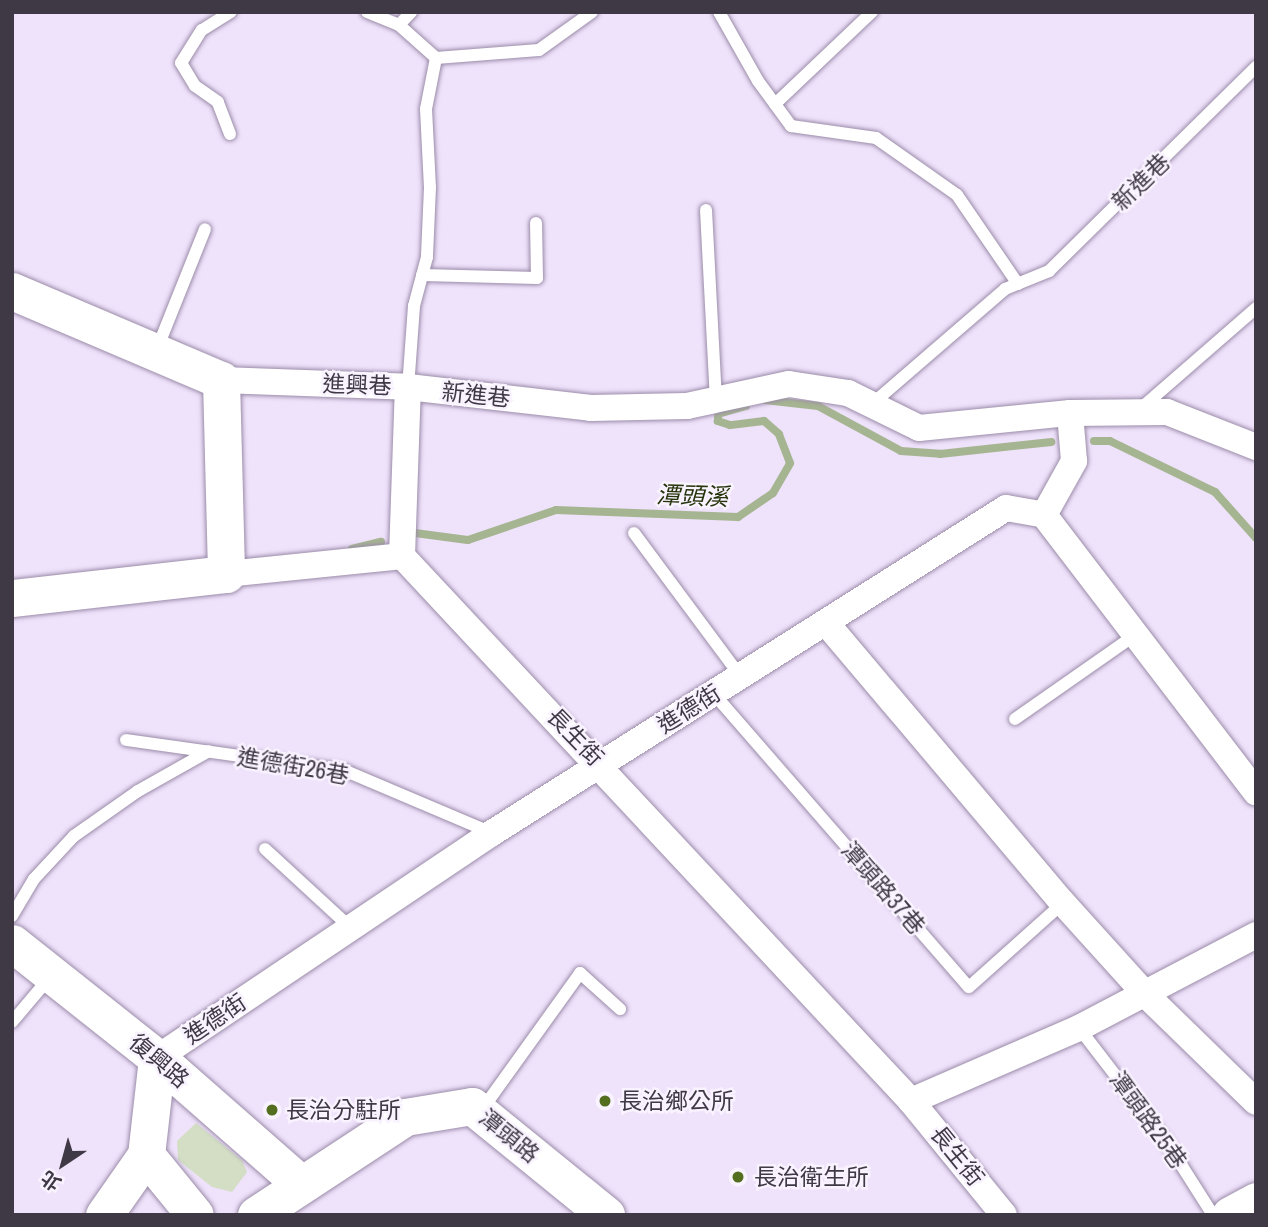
<!DOCTYPE html>
<meta charset="utf-8">
<style>
body{margin:0}
#map{position:relative;width:1268px;height:1227px;overflow:hidden;background:#efe2fb;font-family:"Archivo Narrow","Noto Sans TC",sans-serif}
div>[style]{position:absolute}
.green>*{inset:0;background:#d3dec5}
.stream>*{height:8px;margin:-4px;padding:0 4px;transform-origin:4px;border-radius:4px;background:#a6b591}
.roads{filter:drop-shadow(0 0 2px #9b8ca9) drop-shadow(0 0 2px #9b8ca9)}
.lane>*{height:12px;margin:-6px;padding:0 6px;transform-origin:6px;border-radius:6px;background:#fff}
.street>*{height:26px;margin:-13px;padding:0 13px;transform-origin:13px;border-radius:13px;background:#fff}
.secondary>*{height:37px;margin:-18.5px;padding:0 18.5px;transform-origin:18.5px;border-radius:18.5px;background:#fff}
.dots>*{width:19px;height:19px;translate:-50% -50%;box-sizing:border-box;border:4px solid #f9f2ff;border-radius:50%}
span{translate:-50% -50%;white-space:nowrap;text-align:center;line-height:1.15;-webkit-text-stroke:5px #f9f2ff;paint-order:stroke}
.street-label{font-size:23px;color:#3f3845}
.poi-label{font-size:23px;color:#3f3845}
.left{translate:0 -50%;text-align:left}
.water-label{font-size:24px;color:#26340b;font-style:italic}
.frame{position:absolute;inset:0;border:14px solid #3f3845;pointer-events:none}
.north{position:absolute;left:28px;top:1129px;width:70px;height:70px;-webkit-text-stroke:5px #f9f2ff;paint-order:stroke;rotate:216deg;font-size:19px;font-weight:700;line-height:28px;text-align:center;color:#3f3845}
.north::after{content:'';display:block;margin:auto;width:24px;height:32px;background:#3f3845;clip-path:polygon(50% 0,100% 100%,50% 72%,0 100%)}
</style>
<div id="map">
<div class="green">
<div style="clip-path:polygon(196px 1123px,242px 1160px,247px 1172px,232px 1192px,212px 1187px,178px 1160px,177px 1141px)"></div>
</div>
<div class="stream">
<div style="left:765px;top:400px;width:53px;rotate:6.5deg"></div>
<div style="left:818px;top:406px;width:94px;rotate:28.5deg"></div>
<div style="left:901px;top:451px;width:39px;rotate:4deg"></div>
<div style="left:940px;top:454px;width:112px;rotate:-6.2deg"></div>
<div style="left:1094px;top:441px;width:16px"></div>
<div style="left:1110px;top:441px;width:117px;rotate:25.9deg"></div>
<div style="left:1215px;top:492px;width:62px;rotate:48.3deg"></div>
<div style="left:415px;top:533px;width:53px;rotate:7.5deg"></div>
<div style="left:468px;top:540px;width:93px;rotate:-18.8deg"></div>
<div style="left:556px;top:510px;width:182px;rotate:2.2deg"></div>
<div style="left:738px;top:517px;width:42px;rotate:-34.4deg"></div>
<div style="left:773px;top:493px;width:34px;rotate:-60deg"></div>
<div style="left:790px;top:463px;width:31px;rotate:-111deg"></div>
<div style="left:779px;top:434px;width:20px;rotate:-139deg"></div>
<div style="left:764px;top:421px;width:34px;rotate:173deg"></div>
<div style="left:730px;top:425px;width:13px;rotate:-162deg"></div>
<div style="left:718px;top:421px;width:7px;rotate:-90deg"></div>
<div style="left:718px;top:414px;width:29px;rotate:-16deg"></div>
<div style="left:352px;top:549px;width:30px;rotate:-14deg"></div>
</div>
<div class="roads">
<div class="lane">
<div style="left:367px;top:12px;width:35px;rotate:22deg"></div>
<div style="left:399px;top:25px;width:50px;rotate:41.7deg"></div>
<div style="left:436px;top:58px;width:52px;rotate:101.1deg"></div>
<div style="left:426px;top:109px;width:78px;rotate:87.1deg"></div>
<div style="left:430px;top:187px;width:70px;rotate:92.5deg"></div>
<div style="left:427px;top:257px;width:51px;rotate:104.9deg"></div>
<div style="left:414px;top:306px;width:81px;rotate:94.2deg"></div>
<div style="left:719px;top:12px;width:79px;rotate:60.5deg"></div>
<div style="left:758px;top:81px;width:56px;rotate:53.7deg"></div>
<div style="left:791px;top:126px;width:86px;rotate:8deg"></div>
<div style="left:876px;top:138px;width:99px;rotate:35.1deg"></div>
<div style="left:957px;top:195px;width:108px;rotate:55.6deg"></div>
<div style="left:399px;top:25px;width:18px;rotate:-47deg"></div>
<div style="left:436px;top:58px;width:103px;rotate:-4.4deg"></div>
<div style="left:539px;top:50px;width:65px;rotate:-35.6deg"></div>
<div style="left:775px;top:104px;width:134px;rotate:-43.5deg"></div>
<div style="left:230px;top:134px;width:34px;rotate:-111deg"></div>
<div style="left:218px;top:102px;width:28px;rotate:-145deg"></div>
<div style="left:195px;top:86px;width:27px;rotate:-121deg"></div>
<div style="left:181px;top:63px;width:39px;rotate:-58deg"></div>
<div style="left:202px;top:30px;width:34px;rotate:-32deg"></div>
<div style="left:706px;top:210px;width:190px;rotate:87deg"></div>
<div style="left:422px;top:275px;width:115px;rotate:1.5deg"></div>
<div style="left:537px;top:278px;width:55px;rotate:-91deg"></div>
<div style="left:157px;top:349px;width:129px;rotate:-68.2deg"></div>
<div style="left:872px;top:404px;width:176px;rotate:-40.8deg"></div>
<div style="left:1005px;top:289px;width:48px;rotate:-22.2deg"></div>
<div style="left:1049px;top:271px;width:291px;rotate:-44.6deg"></div>
<div style="left:1140px;top:409px;width:154px;rotate:-41deg"></div>
<div style="left:634px;top:533px;width:179px;rotate:53.4deg"></div>
<div style="left:714px;top:694px;width:388px;rotate:49deg"></div>
<div style="left:969px;top:987px;width:126px;rotate:-41.8deg"></div>
<div style="left:1015px;top:719px;width:146px;rotate:-35deg"></div>
<div style="left:126px;top:740px;width:222px;rotate:8deg"></div>
<div style="left:346px;top:771px;width:159px;rotate:23deg"></div>
<div style="left:265px;top:849px;width:117px;rotate:42.6deg"></div>
<div style="left:12px;top:916px;width:43px;rotate:-59.3deg"></div>
<div style="left:34px;top:879px;width:59px;rotate:-47.1deg"></div>
<div style="left:74px;top:836px;width:78px;rotate:-35.1deg"></div>
<div style="left:138px;top:791px;width:81px;rotate:-29.4deg"></div>
<div style="left:12px;top:1022px;width:59px;rotate:-49.8deg"></div>
<div style="left:1079px;top:1028px;width:143px;rotate:52.4deg"></div>
<div style="left:1166px;top:1141px;width:88px;rotate:57.6deg"></div>
<div style="left:481px;top:1111px;width:170px;rotate:-54.3deg"></div>
<div style="left:580px;top:973px;width:54px;rotate:42deg"></div>
</div>
<div class="street">
<div style="left:221px;top:380px;width:187px;rotate:2.1deg"></div>
<div style="left:408px;top:387px;width:184px;rotate:6.5deg"></div>
<div style="left:591px;top:408px;width:96px;rotate:-1.2deg"></div>
<div style="left:687px;top:406px;width:104px;rotate:-12.2deg"></div>
<div style="left:789px;top:384px;width:60px;rotate:8.7deg"></div>
<div style="left:848px;top:393px;width:79px;rotate:26.2deg"></div>
<div style="left:919px;top:428px;width:152px;rotate:-5.7deg"></div>
<div style="left:1070px;top:413px;width:97px;rotate:-0.6deg"></div>
<div style="left:1167px;top:412px;width:96px;rotate:21.5deg"></div>
<div style="left:1044px;top:515px;width:62px;rotate:-60.9deg"></div>
<div style="left:1074px;top:461px;width:48px;rotate:-94.8deg"></div>
<div style="left:402px;top:556px;width:169px;rotate:-88deg"></div>
<div style="left:226px;top:574px;width:177px;rotate:-5.8deg"></div>
<div style="left:402px;top:556px;width:746px;rotate:46.96deg"></div>
<div style="left:911px;top:1101px;width:147px;rotate:50.8deg"></div>
<div style="left:827px;top:624px;width:365px;rotate:49.8deg"></div>
<div style="left:1063px;top:903px;width:124px;rotate:47.9deg"></div>
<div style="left:1146px;top:995px;width:153px;rotate:44.2deg"></div>
<div style="left:157px;top:1058px;width:404px;rotate:-33.9deg"></div>
<div style="left:492px;top:833px;width:608px;rotate:-32.3deg"></div>
<div style="left:1006px;top:508px;width:39px;rotate:10deg"></div>
<div style="left:1044px;top:515px;width:349px;rotate:52.6deg"></div>
<div style="left:911px;top:1101px;width:183px;rotate:-23.5deg"></div>
<div style="left:1079px;top:1028px;width:200px;rotate:-27.7deg"></div>
</div>
<div class="secondary">
<div style="left:12px;top:291px;width:227px;rotate:23.1deg"></div>
<div style="left:221px;top:380px;width:194px;rotate:88.5deg"></div>
<div style="left:226px;top:574px;width:215px;rotate:173.6deg"></div>
<div style="left:12px;top:943px;width:185px;rotate:38.4deg"></div>
<div style="left:157px;top:1058px;width:191px;rotate:41.2deg"></div>
<div style="left:146px;top:1155px;width:77px;rotate:50.8deg"></div>
<div style="left:104px;top:1215px;width:73px;rotate:-55deg"></div>
<div style="left:146px;top:1155px;width:98px;rotate:-83.5deg"></div>
<div style="left:256px;top:1215px;width:178px;rotate:-33.3deg"></div>
<div style="left:405px;top:1117px;width:68px;rotate:-9.3deg"></div>
<div style="left:472px;top:1106px;width:173px;rotate:39.1deg"></div>
<div style="left:1230px;top:1215px;width:30px;rotate:-28deg"></div>
</div>
</div>
<div class="dots">
<div style="left:605px;top:1101px;background:#546e20"></div>
<div style="left:272px;top:1110px;background:#546e20"></div>
<div style="left:738px;top:1177px;background:#546e20"></div>
</div>
<div class="street-label">
<span style="left:1141px;top:182px;rotate:-44deg">新進巷</span>
<span style="left:357px;top:385px;rotate:2deg">進興巷</span>
<span style="left:476px;top:395px;rotate:6deg">新進巷</span>
<span style="left:689px;top:709px;rotate:-32deg">進德街</span>
<span style="left:575px;top:737px;rotate:46deg">長生街</span>
<span style="left:293px;top:766px;rotate:10deg">進德街26巷</span>
<span style="left:883px;top:888px;rotate:49deg">潭頭路37巷</span>
<span style="left:215px;top:1019px;rotate:-34deg">進德街</span>
<span style="left:159px;top:1061px;rotate:40deg">復興路</span>
<span style="left:1148px;top:1120px;rotate:54deg">潭頭路25巷</span>
<span style="left:509px;top:1136px;rotate:39deg">潭頭路</span>
<span style="left:957px;top:1156px;rotate:51deg">長生街</span>
</div>
<div class="poi-label">
<span class="left" style="left:619px;top:1101px">長治鄉公所</span>
<span class="left" style="left:286px;top:1110px">長治分駐所</span>
<span class="left" style="left:754px;top:1177px">長治衛生所</span>
</div>
<div class="water-label">
<span style="left:692px;top:496px;rotate:2deg">潭頭溪</span>
</div>
<div class="frame"></div>
<div class="north">北</div>
</div>
